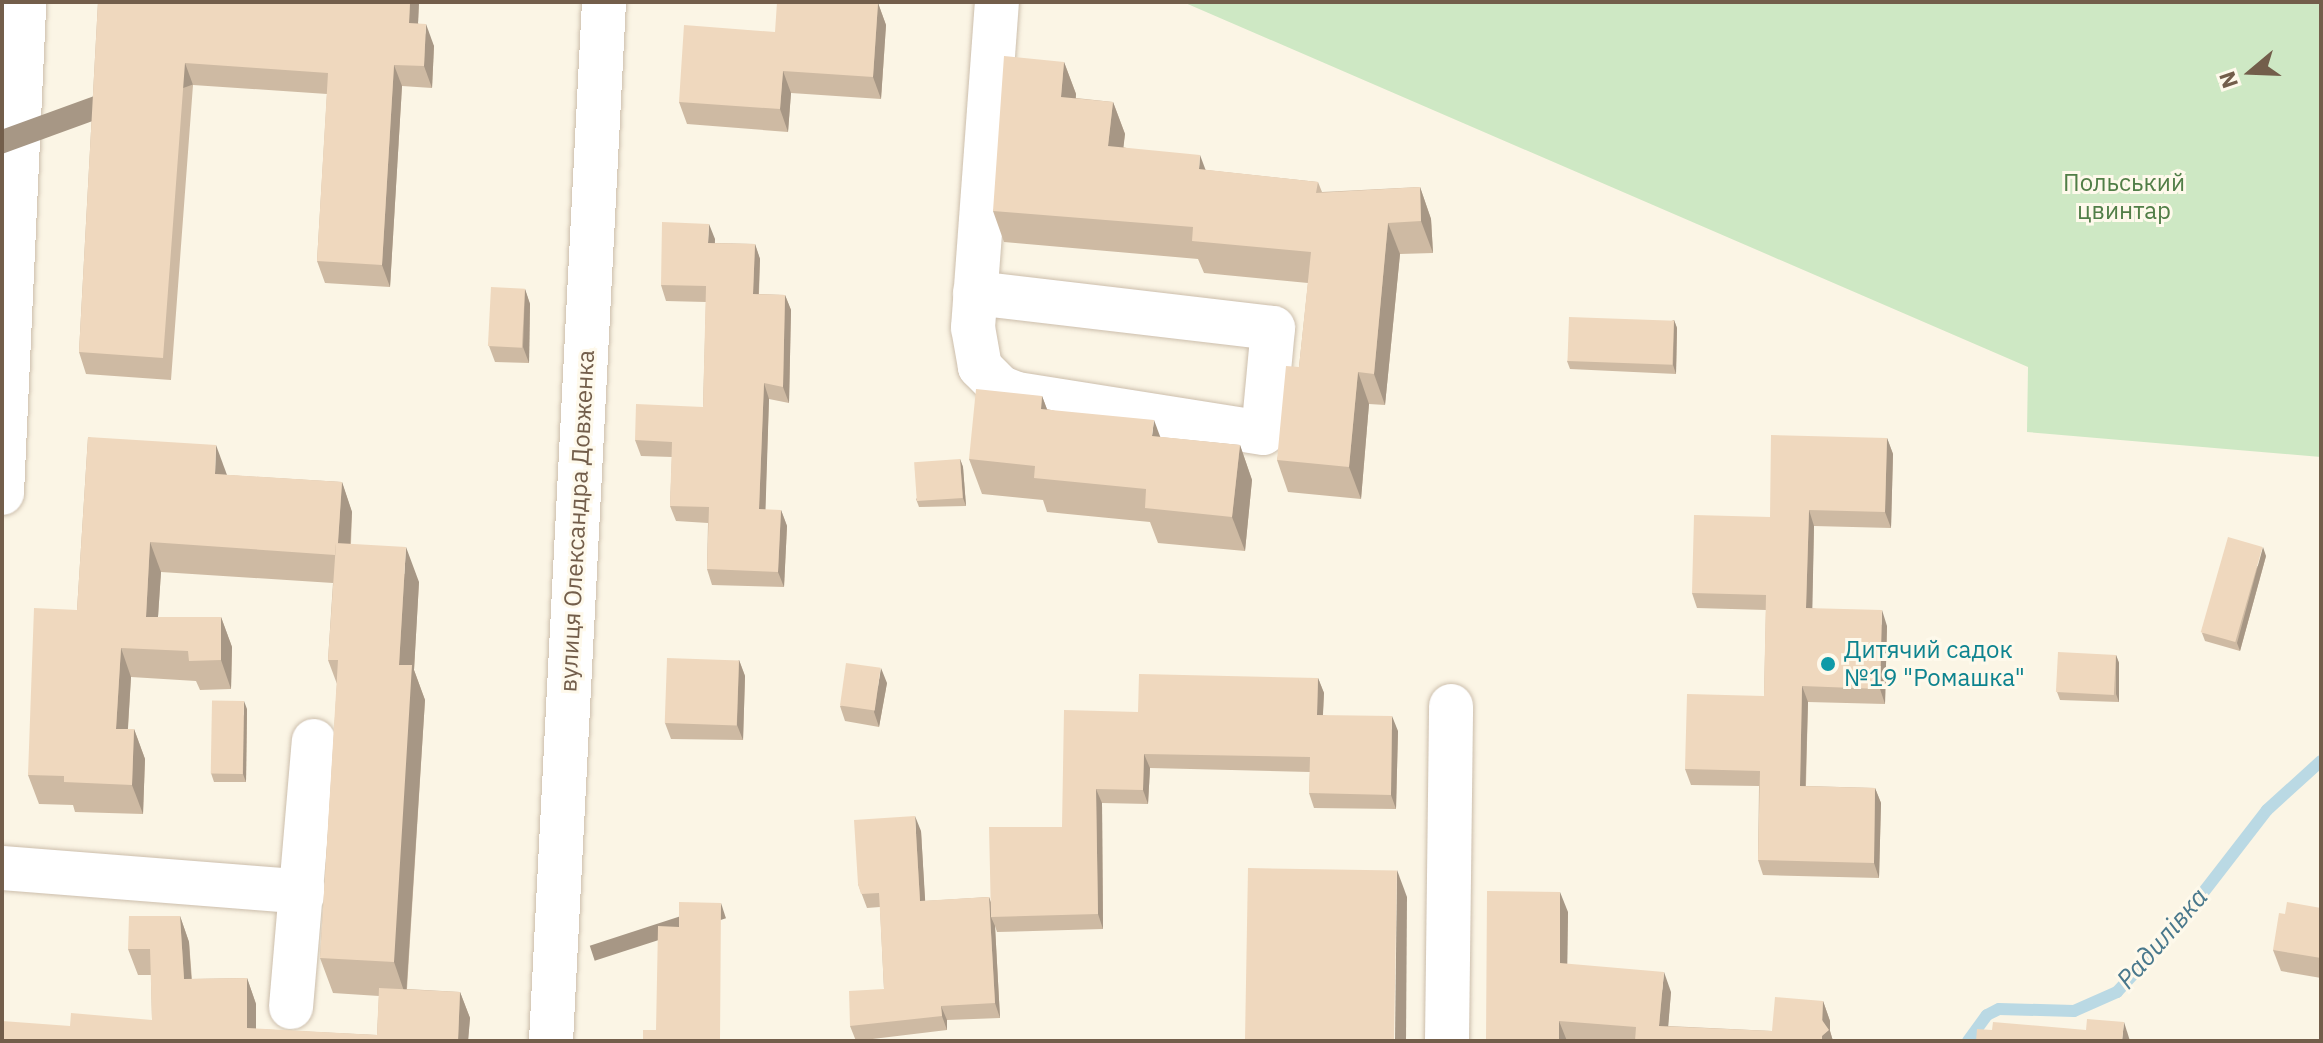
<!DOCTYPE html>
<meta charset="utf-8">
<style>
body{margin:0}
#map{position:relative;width:2323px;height:1043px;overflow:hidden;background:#fbf5e5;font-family:"IBM Plex Sans",sans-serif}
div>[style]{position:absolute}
.green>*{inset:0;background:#cee8c4}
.stream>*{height:12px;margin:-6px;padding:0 6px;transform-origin:6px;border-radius:6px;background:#bad9e4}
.roads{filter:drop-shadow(0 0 2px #ccbeac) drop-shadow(0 0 2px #ccbeac)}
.minor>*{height:44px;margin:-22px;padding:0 22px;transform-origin:22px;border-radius:22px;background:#fff}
.wall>*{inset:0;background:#cebaa3}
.shaded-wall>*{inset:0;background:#a79785;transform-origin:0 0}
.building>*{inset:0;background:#efd8be;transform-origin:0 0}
.dots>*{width:22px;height:22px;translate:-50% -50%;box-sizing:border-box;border:4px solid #fef9eb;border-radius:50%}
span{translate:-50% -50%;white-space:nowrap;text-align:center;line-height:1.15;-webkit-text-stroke:6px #fef9eb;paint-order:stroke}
.park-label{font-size:24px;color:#517e47}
.street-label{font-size:24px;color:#735e4b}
.culture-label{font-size:24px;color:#0d838f}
.left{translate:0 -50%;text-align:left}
.water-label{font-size:26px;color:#49788c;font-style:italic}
.frame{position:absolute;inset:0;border:4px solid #735e4b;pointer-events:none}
.north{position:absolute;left:2211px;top:32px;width:80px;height:80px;-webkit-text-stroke:6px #fef9eb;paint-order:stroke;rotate:251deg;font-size:22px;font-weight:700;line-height:32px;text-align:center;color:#735e4b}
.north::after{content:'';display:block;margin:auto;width:28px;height:36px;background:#735e4b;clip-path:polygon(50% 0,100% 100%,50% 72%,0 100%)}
</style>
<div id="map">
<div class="green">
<div style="clip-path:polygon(1183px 2px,2321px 2px,2321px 457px,2027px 432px,2028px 367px)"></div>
</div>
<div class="stream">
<div style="left:1968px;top:1041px;width:32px;rotate:-54deg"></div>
<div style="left:1987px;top:1015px;width:13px;rotate:-27deg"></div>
<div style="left:1999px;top:1009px;width:75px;rotate:1.5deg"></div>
<div style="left:2074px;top:1011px;width:47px;rotate:-23.8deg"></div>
<div style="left:2117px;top:992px;width:86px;rotate:-47.4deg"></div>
<div style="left:2175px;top:929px;width:150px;rotate:-52.3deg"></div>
<div style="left:2267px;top:810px;width:73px;rotate:-42.2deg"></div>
</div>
<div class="roads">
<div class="minor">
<div style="left:975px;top:293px;width:300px;rotate:6.7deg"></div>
<div style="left:1273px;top:328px;width:105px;rotate:95.4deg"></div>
<div style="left:1263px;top:433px;width:249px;rotate:-171deg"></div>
<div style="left:1017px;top:394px;width:17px;rotate:-159deg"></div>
<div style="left:1001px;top:388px;width:30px;rotate:-135deg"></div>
<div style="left:980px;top:367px;width:40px;rotate:-100deg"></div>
<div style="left:973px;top:328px;width:327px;rotate:-85.8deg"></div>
<div style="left:2px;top:493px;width:491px;rotate:-87.4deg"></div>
<div style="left:2px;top:868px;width:303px;rotate:4.5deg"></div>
<div style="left:291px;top:1007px;width:267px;rotate:-85.1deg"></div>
<div style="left:551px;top:1041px;width:1040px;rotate:-87.08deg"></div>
<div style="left:1447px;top:1041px;width:335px;rotate:-89.3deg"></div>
</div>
</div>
<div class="wall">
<div style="clip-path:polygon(98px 2px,419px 2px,418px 23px,434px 46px,432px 88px,402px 86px,390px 287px,325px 283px,317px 261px,327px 94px,193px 85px,171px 380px,86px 374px,79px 352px)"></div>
<div style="clip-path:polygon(878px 3px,886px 25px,881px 99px,791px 93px,788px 132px,687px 124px,679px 102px,775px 32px)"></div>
<div style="clip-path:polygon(1064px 62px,1076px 94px,1076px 98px,1113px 102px,1125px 134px,1123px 147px,1206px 170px,1318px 182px,1322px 192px,1420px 187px,1431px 219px,1433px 253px,1400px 254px,1385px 405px,1369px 404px,1361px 499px,1288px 492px,1277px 460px,1299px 367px,1308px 283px,1204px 273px,1198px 259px,1004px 242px,993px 211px)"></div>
<div style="clip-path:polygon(715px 239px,715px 243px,755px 244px,760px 259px,759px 294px,785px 295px,791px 310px,789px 403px,769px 399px,765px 510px,781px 510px,787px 526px,784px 587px,712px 585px,707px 569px,708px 523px,676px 521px,670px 506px,672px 457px,641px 456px,635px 440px,703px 407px,706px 302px,666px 301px,661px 285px)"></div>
<div style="clip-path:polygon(525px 289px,530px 304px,529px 363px,495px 362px,489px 346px)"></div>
<div style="clip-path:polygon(1674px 320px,1677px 328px,1676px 374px,1570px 369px,1567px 361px)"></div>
<div style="clip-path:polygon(1042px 396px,1047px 409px,1160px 437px,1240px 445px,1252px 480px,1245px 551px,1158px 543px,1150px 522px,1047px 512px,1043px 500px,982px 494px,969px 459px)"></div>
<div style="clip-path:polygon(88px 437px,227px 475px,342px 482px,352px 512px,351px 544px,419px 582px,414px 670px,425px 700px,407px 989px,460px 992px,470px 1018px,468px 1041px,2px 1041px,70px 1026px,152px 1020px,151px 975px,138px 975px,128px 949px,180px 916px,189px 942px,192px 979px,247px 978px,256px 1004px,256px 1029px,377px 1035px,379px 996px,333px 993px,320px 958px,337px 684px,328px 660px,333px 583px,161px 572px,158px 617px,221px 617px,232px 647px,231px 689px,200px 690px,196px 681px,131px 677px,128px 729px,134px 729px,145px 759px,143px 814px,75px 812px,73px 805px,39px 804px,28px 775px,77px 610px)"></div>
<div style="clip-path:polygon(1887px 438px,1893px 454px,1891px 528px,1814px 526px,1812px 608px,1887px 626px,1885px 704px,1808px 702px,1806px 786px,1875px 788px,1881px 803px,1879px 878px,1763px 875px,1758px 860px,1759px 786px,1691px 785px,1685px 769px,1764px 696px,1766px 610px,1697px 608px,1692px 593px,1770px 517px)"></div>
<div style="clip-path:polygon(960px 459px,963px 467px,966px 506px,919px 507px,916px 499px)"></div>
<div style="clip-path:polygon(2266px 556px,2240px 651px,2205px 641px,2202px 633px)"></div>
<div style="clip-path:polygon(2116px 655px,2119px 663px,2119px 702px,2060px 700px,2057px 692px)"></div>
<div style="clip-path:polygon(739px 660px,745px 676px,743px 740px,671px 739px,665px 723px)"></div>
<div style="clip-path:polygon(1318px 678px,1324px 693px,1323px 715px,1398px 731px,1396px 809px,1314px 808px,1309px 793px,1310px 772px,1150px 768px,1148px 804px,1102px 803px,1103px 929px,997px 932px,995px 926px,1000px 1018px,947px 1020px,947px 1030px,856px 1041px,850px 1026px,884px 989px,880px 907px,867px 908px,858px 884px,921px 831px,925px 901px,989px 897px,991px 903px,1062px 827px,1138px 712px)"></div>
<div style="clip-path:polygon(887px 683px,879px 727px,845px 721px,840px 706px)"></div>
<div style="clip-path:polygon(247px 709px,246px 782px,214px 782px,211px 773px)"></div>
<div style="clip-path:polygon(2321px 908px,2321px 978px,2281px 971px,2273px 950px)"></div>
<div style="clip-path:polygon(1568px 912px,1567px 964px,1671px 992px,1668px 1026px,1772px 1031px,1823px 1001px,1830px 1021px,1830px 1031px,1833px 1041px,1486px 1041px)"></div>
</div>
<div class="shaded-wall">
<div style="clip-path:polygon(410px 2px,419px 2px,417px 45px,409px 23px)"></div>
<div style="clip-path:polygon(878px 3px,886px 25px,881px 99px,873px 77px)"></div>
<div style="clip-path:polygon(426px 24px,434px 46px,432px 88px,424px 66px)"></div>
<div style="clip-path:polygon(1064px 62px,1076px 94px,1073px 129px,1061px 97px)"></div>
<div style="left:185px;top:63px;width:23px;height:296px;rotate:70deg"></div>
<div style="clip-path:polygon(394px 65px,402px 86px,390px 287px,382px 265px)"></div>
<div style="clip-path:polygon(783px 71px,791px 93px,788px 132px,780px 109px)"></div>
<div style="clip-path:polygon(1113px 102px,1125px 134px,1120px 177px,1108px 146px)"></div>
<div style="clip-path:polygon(1200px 155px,1212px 187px,1199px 169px)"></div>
<div style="clip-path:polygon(1420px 187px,1431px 219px,1433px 253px,1421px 221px)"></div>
<div style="clip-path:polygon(1388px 223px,1400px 254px,1385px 405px,1374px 374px)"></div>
<div style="clip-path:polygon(709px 224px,715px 239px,714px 258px,708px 243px)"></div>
<div style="clip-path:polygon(755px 244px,760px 259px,758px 309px,753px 294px)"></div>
<div style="clip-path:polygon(525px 289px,530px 304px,529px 363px,523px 347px)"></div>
<div style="clip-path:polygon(785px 295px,791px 310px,789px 403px,783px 387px)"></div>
<div style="clip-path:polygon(1674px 320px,1677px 328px,1676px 374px,1673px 365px)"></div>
<div style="clip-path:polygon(1358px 372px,1369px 404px,1361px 499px,1349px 467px)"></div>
<div style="clip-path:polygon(764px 383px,769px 399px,765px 525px,759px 509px)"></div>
<div style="clip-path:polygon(1042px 396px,1055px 431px,1041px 409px)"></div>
<div style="clip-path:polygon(1154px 420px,1167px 455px,1152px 436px)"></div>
<div style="clip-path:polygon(1887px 438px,1893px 454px,1891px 528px,1885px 512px)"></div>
<div style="clip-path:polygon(216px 445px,227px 475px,215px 474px)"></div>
<div style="clip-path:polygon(1240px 445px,1252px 480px,1245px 551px,1232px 517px)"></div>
<div style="clip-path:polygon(960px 459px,963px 467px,966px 506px,963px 498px)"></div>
<div style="clip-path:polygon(342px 482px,352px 512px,348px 584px,337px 555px)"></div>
<div style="clip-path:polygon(781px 510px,787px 526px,784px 587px,778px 572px)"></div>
<div style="clip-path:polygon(1809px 510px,1814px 526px,1812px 624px,1806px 608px)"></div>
<div style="clip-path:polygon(150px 542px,161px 572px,156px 646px,146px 617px)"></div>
<div style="clip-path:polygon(406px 547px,419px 582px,414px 670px,425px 700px,406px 997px,394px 962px,399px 665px)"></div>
<div style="clip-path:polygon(2263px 547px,2266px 556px,2240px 651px,2237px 643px)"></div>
<div style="clip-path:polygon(1882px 610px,1887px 626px,1885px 704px,1880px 689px)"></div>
<div style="clip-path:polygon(221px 617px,232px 647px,231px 689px,221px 660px)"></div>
<div style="clip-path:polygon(121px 648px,131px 677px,126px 758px,116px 729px)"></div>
<div style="clip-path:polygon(2116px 655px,2119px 663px,2119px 702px,2116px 694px)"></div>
<div style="clip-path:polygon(739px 660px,745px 676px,743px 740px,737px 725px)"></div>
<div style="clip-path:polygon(881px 668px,887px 683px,879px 727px,874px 712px)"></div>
<div style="clip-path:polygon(1318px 678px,1324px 693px,1322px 730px,1317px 715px)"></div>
<div style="clip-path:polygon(1802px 686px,1808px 702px,1805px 801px,1800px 786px)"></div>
<div style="clip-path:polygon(244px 701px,247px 709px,246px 782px,243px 774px)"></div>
<div style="clip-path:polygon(1392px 716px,1398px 731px,1396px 809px,1391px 795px)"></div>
<div style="clip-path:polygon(134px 729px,145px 759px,143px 814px,132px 785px)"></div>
<div style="clip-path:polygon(1144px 754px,1150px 768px,1148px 804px,1143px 790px)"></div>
<div style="clip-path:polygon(1875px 788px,1881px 803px,1879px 878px,1874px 863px)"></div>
<div style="clip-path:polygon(1096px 789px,1102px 803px,1103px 929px,1098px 914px)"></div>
<div style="clip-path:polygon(915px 816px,921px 831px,926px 915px,920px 901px)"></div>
<div style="clip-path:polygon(1397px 870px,1407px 897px,1406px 1041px,1395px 1041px)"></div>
<div style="clip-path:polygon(1560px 892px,1568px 912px,1567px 983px,1560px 963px)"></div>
<div style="clip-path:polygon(989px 897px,994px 911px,991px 917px,995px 926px,1000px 1018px,995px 1003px)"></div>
<div style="left:721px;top:903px;width:16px;height:138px;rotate:72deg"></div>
<div style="clip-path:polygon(180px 916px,189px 942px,193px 1005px,184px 979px)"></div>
<div style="clip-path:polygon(1664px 972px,1671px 992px,1667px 1041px,1659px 1026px)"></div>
<div style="clip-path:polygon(247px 978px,256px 1004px,256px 1041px,247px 1028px)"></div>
<div style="clip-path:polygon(460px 992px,470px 1018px,468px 1041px,458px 1041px)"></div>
<div style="clip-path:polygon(1823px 1001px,1830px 1021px,1830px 1031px,1833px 1041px,1822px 1041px)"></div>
<div style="clip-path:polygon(941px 1006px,947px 1020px,947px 1030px,942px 1016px)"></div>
<div style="clip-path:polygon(1559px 1021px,1567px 1041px,1559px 1041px)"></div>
<div style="clip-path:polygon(2124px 1022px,2130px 1041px,2122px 1041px)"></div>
</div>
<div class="building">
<div style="clip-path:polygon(98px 2px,410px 2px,409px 23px,426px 24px,424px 66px,394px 65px,382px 265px,317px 261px,328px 73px,185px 63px,163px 358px,79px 352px)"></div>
<div style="clip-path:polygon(777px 2px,861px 2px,878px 3px,873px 77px,783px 71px,780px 109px,679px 102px,684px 25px,775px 32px)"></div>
<div style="clip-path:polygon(1004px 56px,1064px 62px,1061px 97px,1113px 102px,1108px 146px,1200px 155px,1199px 169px,1318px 182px,1316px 193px,1420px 187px,1421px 221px,1388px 223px,1374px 374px,1358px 372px,1349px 467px,1277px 460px,1286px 366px,1299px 367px,1311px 252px,1192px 241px,1193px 227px,993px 211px)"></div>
<div style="clip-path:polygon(662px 222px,709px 224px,708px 243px,755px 244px,753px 294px,785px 295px,783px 387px,764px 383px,759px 509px,781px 510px,778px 572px,707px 569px,709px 507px,670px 506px,672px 442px,635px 440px,636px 404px,703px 407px,706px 286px,661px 285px)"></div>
<div style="left:491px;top:287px;width:34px;height:59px;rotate:3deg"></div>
<div style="left:1569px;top:317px;width:105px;height:44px;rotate:2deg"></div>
<div style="clip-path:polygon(976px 389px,1042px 396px,1041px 409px,1154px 420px,1152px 436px,1240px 445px,1232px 517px,1145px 508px,1146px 489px,1034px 478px,1035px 466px,969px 459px)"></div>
<div style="clip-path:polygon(1771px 435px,1887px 438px,1885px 512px,1809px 510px,1806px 608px,1882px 610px,1880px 689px,1802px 686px,1800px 786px,1875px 788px,1874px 863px,1758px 860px,1760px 771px,1685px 769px,1687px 694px,1764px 696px,1766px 595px,1692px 593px,1694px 515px,1770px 517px)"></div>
<div style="clip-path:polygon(88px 437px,216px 445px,215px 474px,342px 482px,338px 543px,336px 543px,335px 555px,150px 542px,146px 617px,221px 617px,221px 660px,189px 661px,188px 651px,121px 648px,116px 729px,134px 729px,132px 785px,64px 782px,64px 776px,28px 775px,34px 608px,77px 610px)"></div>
<div style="left:960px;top:459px;width:39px;height:46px;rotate:86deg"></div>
<div style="left:2228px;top:537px;width:36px;height:99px;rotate:16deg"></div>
<div style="clip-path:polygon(336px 543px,406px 547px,399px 665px,412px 665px,394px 962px,320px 958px,338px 660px,328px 660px)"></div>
<div style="left:2058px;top:652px;width:58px;height:40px;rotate:3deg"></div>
<div style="left:667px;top:658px;width:72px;height:65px;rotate:2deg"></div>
<div style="left:846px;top:663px;width:35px;height:43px;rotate:8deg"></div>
<div style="clip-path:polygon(1139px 674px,1318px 678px,1317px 715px,1392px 716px,1391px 795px,1309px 793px,1310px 757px,1144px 754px,1143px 790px,1096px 789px,1098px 914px,991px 917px,989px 827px,1062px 827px,1064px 710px,1138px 712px)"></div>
<div style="left:244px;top:701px;width:73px;height:32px;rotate:91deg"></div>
<div style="clip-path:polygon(915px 816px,920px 901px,989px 897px,995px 1003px,941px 1006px,942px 1016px,850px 1026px,849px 991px,884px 989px,879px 893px,861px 894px,858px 884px,854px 820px)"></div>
<div style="left:1248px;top:868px;width:149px;height:173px;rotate:1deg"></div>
<div style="clip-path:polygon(1487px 891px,1560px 892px,1560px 963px,1664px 972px,1659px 1026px,1772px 1031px,1775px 997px,1823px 1001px,1822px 1020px,1829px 1030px,1822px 1036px,1822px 1041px,1635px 1041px,1636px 1027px,1559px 1021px,1559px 1041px,1486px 1041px)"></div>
<div style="clip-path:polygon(679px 902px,721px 903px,720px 1041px,643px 1041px,643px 1030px,656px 1030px,658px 926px,679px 927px)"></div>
<div style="clip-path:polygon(2287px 902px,2321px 908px,2321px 958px,2273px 950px,2279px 913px,2285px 914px)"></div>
<div style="clip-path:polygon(129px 916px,180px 916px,184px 979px,247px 978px,247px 1028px,377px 1035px,379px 988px,460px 992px,458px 1041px,2px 1041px,2px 1021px,70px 1026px,71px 1013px,152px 1020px,150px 949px,128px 949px)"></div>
<div style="clip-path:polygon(2087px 1019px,2124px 1022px,2122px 1041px,1976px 1041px,1977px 1029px,1992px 1030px,1993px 1022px,2086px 1030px)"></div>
</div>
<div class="dots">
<div style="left:1828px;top:664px;background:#0f9aa8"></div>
</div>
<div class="park-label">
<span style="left:2124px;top:197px">Польський<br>цвинтар</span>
</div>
<div class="street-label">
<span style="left:577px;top:521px;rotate:-87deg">вулиця Олександра Довженка</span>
</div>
<div class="culture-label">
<span class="left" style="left:1844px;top:664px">Дитячий садок<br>№19 "Ромашка"</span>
</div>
<div class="water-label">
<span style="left:2162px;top:938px;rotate:-49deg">Радилівка</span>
</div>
<div class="frame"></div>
<div class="north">N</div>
</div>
